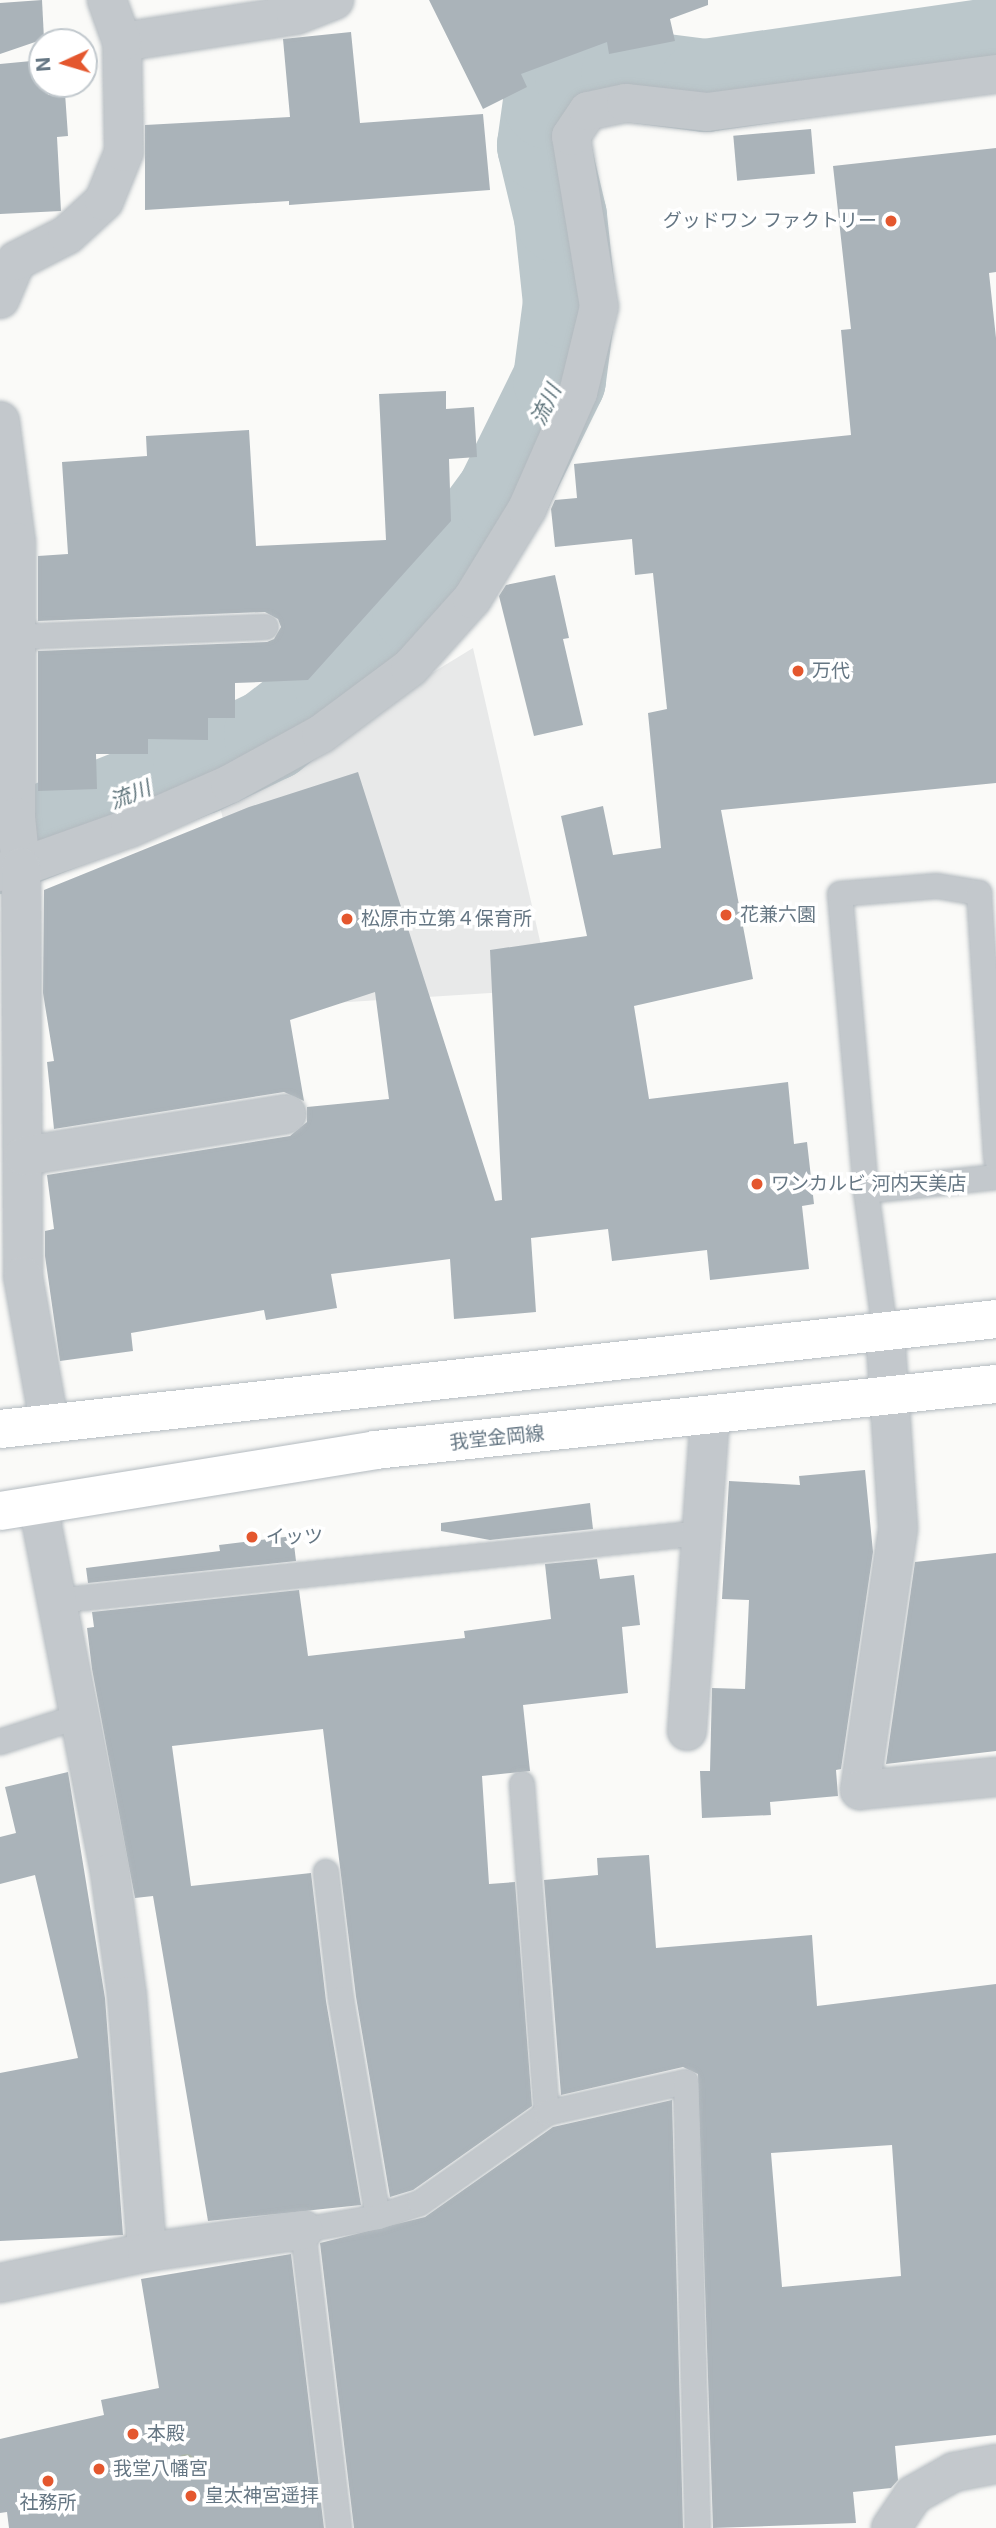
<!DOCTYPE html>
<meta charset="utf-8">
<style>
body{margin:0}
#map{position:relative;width:996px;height:2528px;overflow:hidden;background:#fafaf8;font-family:Inter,"Noto Sans JP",sans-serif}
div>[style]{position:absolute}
.built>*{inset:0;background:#e8e9e9}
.river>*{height:93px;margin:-46.5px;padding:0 46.5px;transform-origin:46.5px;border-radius:46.5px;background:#bbc7cb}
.building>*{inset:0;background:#aab3b9;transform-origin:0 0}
.roads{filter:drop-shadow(0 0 2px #b3babf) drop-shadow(0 0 2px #b3babf)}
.lane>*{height:24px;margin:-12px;padding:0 12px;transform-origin:12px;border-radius:12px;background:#c3c8cc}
.street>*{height:38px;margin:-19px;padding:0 19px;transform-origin:19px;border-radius:19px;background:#c3c8cc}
.secondary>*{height:38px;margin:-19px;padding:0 19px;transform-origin:19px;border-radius:19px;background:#fff}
.trees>*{width:20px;height:20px;margin:-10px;border-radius:50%;background:#aab4a7}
.dots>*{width:19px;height:19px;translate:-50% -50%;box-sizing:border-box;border:4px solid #fff;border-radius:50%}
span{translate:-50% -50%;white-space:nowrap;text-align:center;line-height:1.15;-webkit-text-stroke:7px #fff;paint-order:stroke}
.poi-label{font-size:19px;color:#657683}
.right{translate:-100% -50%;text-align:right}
.left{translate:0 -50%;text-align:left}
.street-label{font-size:19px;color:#657683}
.water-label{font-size:21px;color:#60757c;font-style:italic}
.north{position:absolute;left:28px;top:28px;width:70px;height:70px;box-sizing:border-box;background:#fff;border:2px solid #c1c8cd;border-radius:50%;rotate:266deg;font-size:19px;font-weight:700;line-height:28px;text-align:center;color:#657683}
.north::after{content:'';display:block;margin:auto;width:24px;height:32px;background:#e4572e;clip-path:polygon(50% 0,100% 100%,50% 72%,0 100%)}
</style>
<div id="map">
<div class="built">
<div style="clip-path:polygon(473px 648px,551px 989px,270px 1007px,219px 803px)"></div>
</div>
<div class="river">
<div style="left:0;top:847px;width:214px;rotate:-21.7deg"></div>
<div style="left:199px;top:768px;width:79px;rotate:-25.6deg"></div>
<div style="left:270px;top:734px;width:88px;rotate:-38deg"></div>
<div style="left:339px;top:680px;width:106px;rotate:-41.9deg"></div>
<div style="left:418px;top:609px;width:142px;rotate:-53.6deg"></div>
<div style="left:502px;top:495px;width:129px;rotate:-63.8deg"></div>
<div style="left:559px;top:379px;width:78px;rotate:-82.6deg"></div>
<div style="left:569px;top:302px;width:86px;rotate:-96deg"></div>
<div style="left:560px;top:216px;width:73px;rotate:-103.5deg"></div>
<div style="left:543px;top:145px;width:43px;rotate:-82.1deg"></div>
<div style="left:549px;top:102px;width:42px;rotate:-40.2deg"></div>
<div style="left:581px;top:75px;width:46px"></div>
<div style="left:627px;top:75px;width:79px;rotate:7.3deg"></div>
<div style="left:705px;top:85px;width:294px;rotate:-8.2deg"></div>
</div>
<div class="building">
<div style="clip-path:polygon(42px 0,44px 39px,0 54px,0 3px)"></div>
<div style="clip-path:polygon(429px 0,708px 0,708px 5px,670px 19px,675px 41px,609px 54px,607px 42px,521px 74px,527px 87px,483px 109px)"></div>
<div style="clip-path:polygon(351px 32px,360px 123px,483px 114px,490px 190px,289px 205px,289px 201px,145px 210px,145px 125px,290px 117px,283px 39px)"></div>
<div style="clip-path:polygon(42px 60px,42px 84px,47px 84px,48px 95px,65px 93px,68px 136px,57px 137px,61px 211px,0 214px,0 64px)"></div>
<div style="left:811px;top:129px;width:45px;height:78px;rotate:85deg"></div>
<div style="clip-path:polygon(996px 148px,996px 272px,989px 273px,996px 338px,996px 783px,721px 810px,753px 979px,634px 1006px,649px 1099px,788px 1082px,794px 1144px,807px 1142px,814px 1204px,802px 1206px,809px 1269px,710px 1280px,707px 1250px,612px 1261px,608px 1229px,531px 1238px,536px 1312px,454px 1319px,450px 1259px,331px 1274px,337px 1308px,266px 1320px,264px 1310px,131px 1333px,133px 1351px,60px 1361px,45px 1256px,45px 1231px,54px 1229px,47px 1175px,290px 1136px,307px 1122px,307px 1107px,389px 1099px,375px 992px,290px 1020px,304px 1101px,284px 1092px,54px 1129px,47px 1062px,54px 1061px,43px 993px,44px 890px,249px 807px,358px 772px,495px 1201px,502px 1200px,490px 950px,587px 936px,561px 816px,603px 806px,613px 855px,661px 848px,648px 713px,667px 709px,653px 573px,635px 575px,632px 539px,555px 547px,551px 509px,555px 500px,577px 498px,574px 464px,851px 435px,841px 330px,851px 329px,833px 166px)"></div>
<div style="clip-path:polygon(446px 391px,446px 409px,474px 407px,477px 457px,449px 459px,451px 521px,308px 680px,235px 683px,235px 718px,208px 718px,208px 740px,148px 739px,148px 754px,96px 754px,97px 789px,38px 791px,38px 651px,267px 642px,274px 639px,281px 627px,278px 619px,265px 612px,38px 621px,38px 556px,68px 554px,62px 462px,147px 456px,146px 436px,249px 430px,256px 546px,386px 540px,379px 394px)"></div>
<div style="clip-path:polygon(555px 575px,569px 638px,563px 639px,583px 725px,534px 736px,499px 596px,506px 585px)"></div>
<div style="clip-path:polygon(865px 1470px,873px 1552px,841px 1769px,836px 1770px,838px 1796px,770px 1802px,771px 1815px,702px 1818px,700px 1771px,710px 1771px,712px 1688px,745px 1689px,749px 1600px,722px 1599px,729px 1481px,800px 1485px,799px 1476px)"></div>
<div style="clip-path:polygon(590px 1503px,593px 1529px,490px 1540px,441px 1531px,441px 1523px)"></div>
<div style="clip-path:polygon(293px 1536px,296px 1561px,88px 1583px,86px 1568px,220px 1551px,219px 1545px)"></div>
<div style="clip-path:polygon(996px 1553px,996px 1751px,886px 1764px,915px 1562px)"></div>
<div style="clip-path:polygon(597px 1559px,600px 1579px,634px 1575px,640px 1625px,622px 1627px,628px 1693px,523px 1705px,530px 1771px,482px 1776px,489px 1884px,515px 1882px,532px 2106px,413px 2190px,390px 2197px,356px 1997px,323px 1729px,172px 1746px,191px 1886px,311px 1873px,326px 2001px,361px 2205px,208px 2221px,153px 1896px,135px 1898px,92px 1669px,87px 1628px,94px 1627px,92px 1612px,299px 1590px,308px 1656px,465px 1638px,464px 1631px,551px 1619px,545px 1564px)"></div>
<div style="clip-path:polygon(68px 1772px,105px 1998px,123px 2235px,0 2241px,0 2073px,78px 2058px,35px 1875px,0 1884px,0 1837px,16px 1833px,5px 1787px)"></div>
<div style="clip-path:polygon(evenodd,649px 1855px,656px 1948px,812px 1935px,817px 2006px,996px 1984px,996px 2435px,895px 2446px,898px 2480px,891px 2488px,853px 2492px,856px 2523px,713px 2528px,698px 2074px,683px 2067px,561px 2095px,544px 1880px,598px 1875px,597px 1858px,649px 1855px,892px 2145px,901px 2276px,782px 2287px,771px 2153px,892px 2145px)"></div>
<div style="clip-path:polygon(672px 2100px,683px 2528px,354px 2528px,320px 2243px,425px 2217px,553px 2127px)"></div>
<div style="clip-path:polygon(291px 2254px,324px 2528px,9px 2528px,7px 2512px,0 2513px,0 2439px,104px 2415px,101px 2400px,159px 2388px,141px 2279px)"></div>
</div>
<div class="roads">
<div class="lane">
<div style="left:16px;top:637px;width:250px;rotate:-2.3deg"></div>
<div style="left:866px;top:1191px;width:131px;rotate:-6.1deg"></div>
<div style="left:885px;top:1331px;width:141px;rotate:-97.7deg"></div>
<div style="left:866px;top:1191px;width:298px;rotate:-95deg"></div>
<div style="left:840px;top:894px;width:97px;rotate:-4.7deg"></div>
<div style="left:937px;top:886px;width:43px;rotate:9.5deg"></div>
<div style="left:979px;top:893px;width:266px;rotate:86.3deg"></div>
<div style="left:56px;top:1601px;width:649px;rotate:-6.02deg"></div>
<div style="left:0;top:1742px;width:81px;rotate:-18deg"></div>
<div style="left:522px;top:1784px;width:330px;rotate:85.7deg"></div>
<div style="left:326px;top:1872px;width:128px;rotate:83.3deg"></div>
<div style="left:341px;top:1999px;width:221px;rotate:80.4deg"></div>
<div style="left:339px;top:2528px;width:300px;rotate:-96.9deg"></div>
<div style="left:303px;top:2230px;width:76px;rotate:-9.8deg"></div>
<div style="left:378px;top:2217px;width:44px;rotate:-18.4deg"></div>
<div style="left:420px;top:2203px;width:156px;rotate:-35.3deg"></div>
<div style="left:547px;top:2113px;width:142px;rotate:-12.6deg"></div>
<div style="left:686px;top:2082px;width:446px;rotate:88.5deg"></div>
</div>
<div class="street">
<div style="left:122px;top:42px;width:176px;rotate:-8.8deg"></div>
<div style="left:296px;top:15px;width:41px;rotate:-21.5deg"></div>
<div style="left:0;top:299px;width:41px;rotate:-67.2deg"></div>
<div style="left:16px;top:261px;width:57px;rotate:-27deg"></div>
<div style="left:67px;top:235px;width:50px;rotate:-42.6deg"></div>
<div style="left:104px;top:201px;width:53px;rotate:-67.8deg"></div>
<div style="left:124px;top:152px;width:110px;rotate:-91deg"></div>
<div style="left:122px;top:42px;width:45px;rotate:-109.7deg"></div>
<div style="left:0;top:421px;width:122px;rotate:82.5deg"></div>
<div style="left:16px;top:542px;width:275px;rotate:90deg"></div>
<div style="left:16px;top:817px;width:50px;rotate:84.3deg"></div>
<div style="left:21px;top:867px;width:116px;rotate:-19.7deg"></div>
<div style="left:130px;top:828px;width:109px;rotate:-23.7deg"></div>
<div style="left:230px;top:784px;width:104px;rotate:-28.8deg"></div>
<div style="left:321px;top:734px;width:111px;rotate:-36.6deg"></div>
<div style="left:410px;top:668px;width:93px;rotate:-48.1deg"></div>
<div style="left:472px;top:599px;width:105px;rotate:-58.6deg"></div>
<div style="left:527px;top:509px;width:127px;rotate:-66.3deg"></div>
<div style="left:578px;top:393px;width:89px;rotate:-76.3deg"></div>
<div style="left:599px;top:307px;width:173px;rotate:-99.3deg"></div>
<div style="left:571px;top:136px;width:30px;rotate:-56deg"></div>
<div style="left:588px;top:111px;width:39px;rotate:-12deg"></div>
<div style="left:626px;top:103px;width:81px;rotate:6.3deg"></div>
<div style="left:707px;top:112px;width:291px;rotate:-7.5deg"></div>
<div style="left:0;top:872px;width:22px;rotate:-13deg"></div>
<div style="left:21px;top:867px;width:409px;rotate:89.7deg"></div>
<div style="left:23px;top:1276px;width:148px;rotate:79.9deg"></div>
<div style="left:24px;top:1156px;width:266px;rotate:-9.1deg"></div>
<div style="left:885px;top:1331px;width:198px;rotate:86.2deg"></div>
<div style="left:898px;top:1529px;width:264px;rotate:98.3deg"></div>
<div style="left:860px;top:1790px;width:137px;rotate:-5.5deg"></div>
<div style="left:38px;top:1505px;width:375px;rotate:78.9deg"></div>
<div style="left:110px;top:1873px;width:124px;rotate:82.1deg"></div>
<div style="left:127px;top:1996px;width:257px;rotate:85.5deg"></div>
<div style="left:687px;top:1731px;width:316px;rotate:-85.8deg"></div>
<div style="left:0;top:2283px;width:150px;rotate:-11.9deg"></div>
<div style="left:147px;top:2252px;width:158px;rotate:-8deg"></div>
<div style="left:891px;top:2528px;width:40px;rotate:-56deg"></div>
<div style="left:913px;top:2495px;width:47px;rotate:-29.3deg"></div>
<div style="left:954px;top:2472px;width:43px;rotate:-10.8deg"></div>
</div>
<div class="secondary">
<div style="left:0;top:1429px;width:1002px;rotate:-6.3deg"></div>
<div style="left:0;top:1511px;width:380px;rotate:-9.2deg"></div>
<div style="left:375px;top:1450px;width:624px;rotate:-6.07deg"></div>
</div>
</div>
<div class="trees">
<div style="left:186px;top:2464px"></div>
</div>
<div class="dots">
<div style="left:891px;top:221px;background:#e4572e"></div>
<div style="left:798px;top:671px;background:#e4572e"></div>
<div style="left:726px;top:915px;background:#e4572e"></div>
<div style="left:347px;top:919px;background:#e4572e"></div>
<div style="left:757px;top:1184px;background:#e4572e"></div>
<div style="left:252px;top:1537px;background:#e4572e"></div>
<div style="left:133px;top:2434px;background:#e4572e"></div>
<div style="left:99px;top:2469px;background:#e4572e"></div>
<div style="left:48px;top:2481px;background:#e4572e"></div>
<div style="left:191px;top:2496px;background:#e4572e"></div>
</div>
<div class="poi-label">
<span class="right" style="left:877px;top:221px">グッドワン ファクトリー</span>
<span class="left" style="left:812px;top:671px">万代</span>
<span class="left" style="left:740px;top:915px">花兼六園</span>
<span class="left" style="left:361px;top:919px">松原市立第４保育所</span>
<span class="left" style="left:771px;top:1184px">ワンカルビ 河内天美店</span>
<span class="left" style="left:266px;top:1537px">イッツ</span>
<span class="left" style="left:147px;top:2434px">本殿</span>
<span class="left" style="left:113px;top:2469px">我堂八幡宮</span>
<span class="left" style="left:205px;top:2496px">皇太神宮遥拝</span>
<span style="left:48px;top:2503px">社務所</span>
</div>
<div class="street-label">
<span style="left:497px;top:1438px;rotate:-6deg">我堂金岡線</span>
</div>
<div class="water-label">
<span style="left:546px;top:405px;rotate:-65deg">流川</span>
<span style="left:130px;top:795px;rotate:-22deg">流川</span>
</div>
<div class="north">N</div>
</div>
